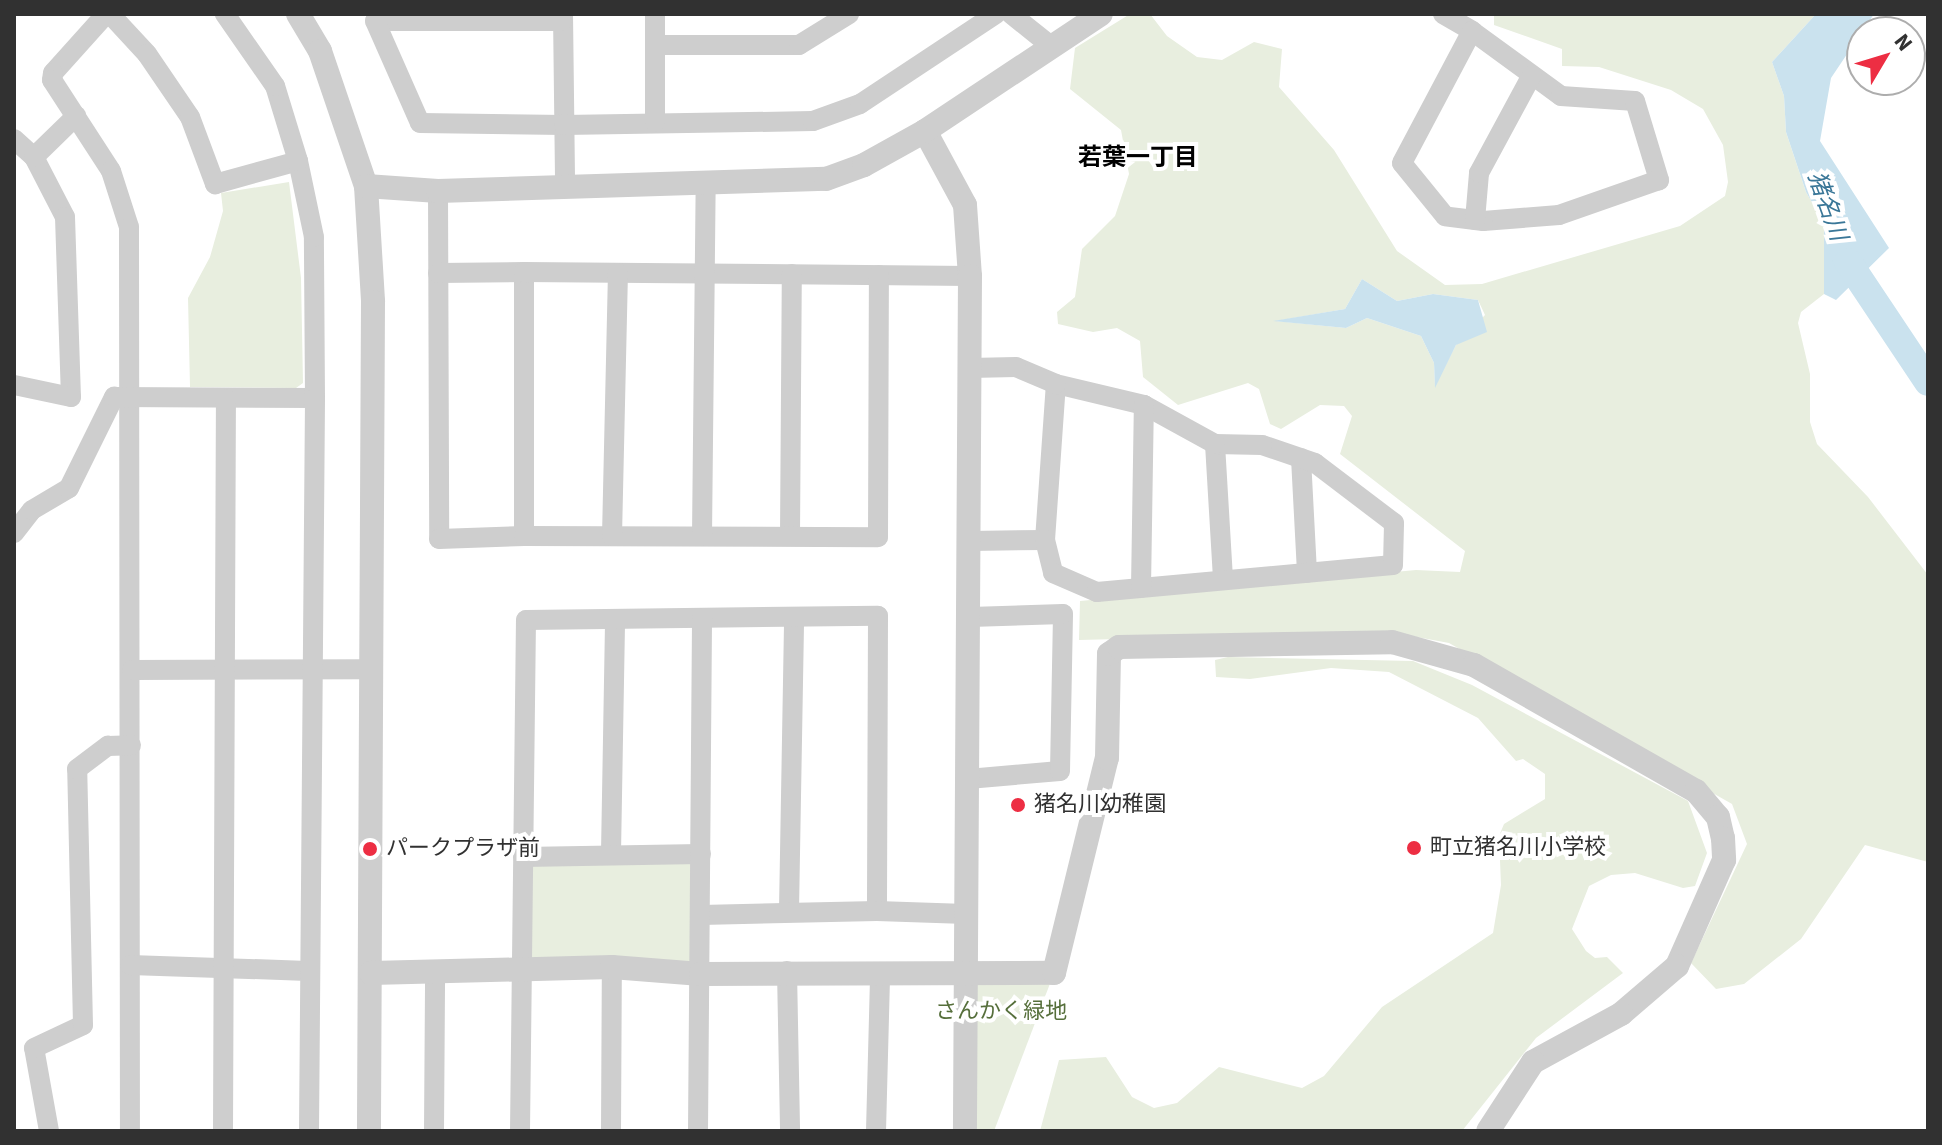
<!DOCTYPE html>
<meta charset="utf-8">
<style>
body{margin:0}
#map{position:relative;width:1942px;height:1145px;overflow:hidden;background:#fff;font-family:"Source Sans 3","Noto Sans JP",sans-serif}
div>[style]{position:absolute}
.green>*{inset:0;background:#e8eedf;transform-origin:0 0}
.water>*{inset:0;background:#cae2ee}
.river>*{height:28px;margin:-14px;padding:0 14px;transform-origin:14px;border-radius:14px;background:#cae2ee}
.minor>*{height:20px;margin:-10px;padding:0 10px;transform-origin:10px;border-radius:10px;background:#cecece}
.tertiary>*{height:24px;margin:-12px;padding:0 12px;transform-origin:12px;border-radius:12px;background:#cecece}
.dots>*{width:22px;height:22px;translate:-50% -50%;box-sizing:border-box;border:4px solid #fff;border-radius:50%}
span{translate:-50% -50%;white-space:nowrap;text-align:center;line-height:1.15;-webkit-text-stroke:8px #fff;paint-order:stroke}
.poi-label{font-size:22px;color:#313131}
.left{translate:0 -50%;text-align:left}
.park-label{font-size:22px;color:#566f3b}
.neighbourhood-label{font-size:24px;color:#000;font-weight:700}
.water-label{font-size:24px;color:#3a7798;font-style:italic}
.frame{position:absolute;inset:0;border:16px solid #313131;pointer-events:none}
.north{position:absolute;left:1846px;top:16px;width:80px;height:80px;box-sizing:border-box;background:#fff;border:2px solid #adadad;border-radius:50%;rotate:52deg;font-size:22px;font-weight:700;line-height:32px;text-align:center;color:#313131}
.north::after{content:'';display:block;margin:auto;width:28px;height:36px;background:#ed2e43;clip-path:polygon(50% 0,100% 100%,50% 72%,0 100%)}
</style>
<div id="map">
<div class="green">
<div style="clip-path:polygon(evenodd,1130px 14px,1150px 14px,1167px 36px,1197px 57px,1222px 60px,1254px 42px,1282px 49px,1279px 87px,1334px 150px,1397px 251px,1445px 285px,1482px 284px,1680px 226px,1725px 196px,1728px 182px,1723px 145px,1703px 109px,1671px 90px,1599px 67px,1562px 66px,1562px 49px,1494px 25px,1494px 14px,1816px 14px,1772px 62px,1784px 96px,1786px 132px,1806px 192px,1824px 223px,1824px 294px,1801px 312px,1798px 323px,1810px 374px,1810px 422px,1817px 444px,1868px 497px,1928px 575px,1928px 862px,1865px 845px,1801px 939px,1744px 984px,1716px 989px,1691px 963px,1747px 844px,1732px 804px,1449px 643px,1390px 632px,1079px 640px,1080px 601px,1416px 570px,1460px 572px,1465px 551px,1340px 454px,1352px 416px,1344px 406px,1320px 405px,1281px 429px,1270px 424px,1259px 389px,1248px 383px,1178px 405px,1143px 377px,1140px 341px,1117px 328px,1093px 332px,1058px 324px,1057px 312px,1075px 297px,1082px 249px,1115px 216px,1129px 174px,1121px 130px,1070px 89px,1075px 48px,1130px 14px,1362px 279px,1397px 301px,1433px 294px,1478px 300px,1485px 315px,1456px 345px,1435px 386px,1434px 363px,1421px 336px,1367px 318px,1346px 328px,1276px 321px,1345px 309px,1362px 279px)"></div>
<div style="clip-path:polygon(289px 182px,301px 278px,303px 383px,296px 388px,190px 387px,188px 298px,210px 257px,223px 211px,221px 193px)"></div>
<div style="clip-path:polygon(1228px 657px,1413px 661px,1472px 685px,1688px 801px,1707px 853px,1695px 886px,1683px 888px,1635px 873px,1611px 875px,1589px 886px,1572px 929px,1586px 951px,1595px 958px,1607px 957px,1623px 973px,1536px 1038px,1462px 1131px,1040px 1131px,1059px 1060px,1106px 1057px,1132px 1097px,1154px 1108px,1177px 1103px,1219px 1067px,1302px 1088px,1324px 1076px,1382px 1007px,1493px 933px,1501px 885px,1499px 836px,1504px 824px,1545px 799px,1545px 774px,1523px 759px,1516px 761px,1478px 718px,1389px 672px,1331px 668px,1250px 679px,1216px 677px,1215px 660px)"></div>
<div style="left:701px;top:854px;width:120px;height:178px;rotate:90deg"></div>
<div style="clip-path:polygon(1054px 973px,994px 1131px,965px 1131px,966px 974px)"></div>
</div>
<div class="water">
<div style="clip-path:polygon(1816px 14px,1874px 14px,1831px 78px,1820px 141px,1889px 248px,1836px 300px,1824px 294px,1824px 223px,1806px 192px,1786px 132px,1784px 96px,1772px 62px)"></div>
<div style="clip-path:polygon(1362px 279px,1397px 301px,1433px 294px,1478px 300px,1487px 332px,1456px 345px,1435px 388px,1434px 363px,1421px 336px,1367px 318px,1346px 328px,1273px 321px,1345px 309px)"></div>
</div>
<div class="river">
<div style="left:1841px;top:244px;width:19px;rotate:69deg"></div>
<div style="left:1848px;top:262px;width:144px;rotate:56.3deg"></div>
</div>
<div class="minor">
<div style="left:106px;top:14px;width:79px;rotate:131.9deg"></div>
<div style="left:53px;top:73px;width:7px;rotate:98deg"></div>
<div style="left:52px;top:80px;width:108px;rotate:57deg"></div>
<div style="left:111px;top:171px;width:59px;rotate:72.2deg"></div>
<div style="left:129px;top:227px;width:904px;rotate:89.94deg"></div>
<div style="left:110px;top:14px;width:54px;rotate:47.2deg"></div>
<div style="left:147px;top:54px;width:76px;rotate:55.7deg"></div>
<div style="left:190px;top:117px;width:72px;rotate:69.5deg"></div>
<div style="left:215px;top:184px;width:86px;rotate:-15.5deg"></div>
<div style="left:563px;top:14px;width:169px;rotate:89.3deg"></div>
<div style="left:1011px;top:14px;width:51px;rotate:38.7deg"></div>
<div style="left:1443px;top:14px;width:34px;rotate:30deg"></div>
<div style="left:1472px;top:31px;width:110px;rotate:36.1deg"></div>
<div style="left:1561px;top:96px;width:74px;rotate:3.9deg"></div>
<div style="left:1635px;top:101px;width:83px;rotate:73.1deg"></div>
<div style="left:1659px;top:180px;width:106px;rotate:160.7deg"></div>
<div style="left:1559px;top:215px;width:76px;rotate:175.5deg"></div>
<div style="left:1483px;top:221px;width:38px;rotate:-173deg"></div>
<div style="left:1445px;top:216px;width:68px;rotate:-129.1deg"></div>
<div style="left:1402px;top:163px;width:149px;rotate:-62.1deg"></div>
<div style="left:562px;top:21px;width:187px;rotate:180deg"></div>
<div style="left:375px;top:21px;width:111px;rotate:66.2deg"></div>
<div style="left:420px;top:123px;width:144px;rotate:0.8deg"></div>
<div style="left:564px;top:125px;width:249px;rotate:-0.9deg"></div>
<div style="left:813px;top:121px;width:50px;rotate:-19.9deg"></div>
<div style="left:860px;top:104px;width:163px;rotate:-33.5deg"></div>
<div style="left:655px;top:45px;width:144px"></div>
<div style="left:799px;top:45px;width:59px;rotate:-31.8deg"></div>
<div style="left:655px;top:122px;width:108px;rotate:-90deg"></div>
<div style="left:14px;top:139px;width:27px;rotate:42deg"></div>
<div style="left:34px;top:157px;width:68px;rotate:62.7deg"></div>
<div style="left:65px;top:217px;width:180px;rotate:88.1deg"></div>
<div style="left:71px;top:397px;width:58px;rotate:-168.1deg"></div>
<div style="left:34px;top:157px;width:59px;rotate:-44.3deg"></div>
<div style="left:438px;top:191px;width:348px;rotate:89.8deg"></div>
<div style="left:439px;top:539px;width:85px;rotate:-2deg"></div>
<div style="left:524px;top:536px;width:264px;rotate:-90deg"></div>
<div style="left:524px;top:272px;width:86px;rotate:179.3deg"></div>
<div style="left:1475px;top:220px;width:47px;rotate:-85.1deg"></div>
<div style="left:1479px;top:173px;width:111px;rotate:-61.6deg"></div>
<div style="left:524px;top:272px;width:446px;rotate:0.5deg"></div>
<div style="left:1215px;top:444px;width:136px;rotate:86.6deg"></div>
<div style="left:1301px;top:458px;width:115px;rotate:87deg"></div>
<div style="left:14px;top:533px;width:29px;rotate:-52deg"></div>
<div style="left:32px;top:510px;width:43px;rotate:-30.7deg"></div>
<div style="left:69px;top:488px;width:102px;rotate:-63.7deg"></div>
<div style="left:114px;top:397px;width:201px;rotate:0.3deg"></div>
<div style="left:315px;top:398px;width:161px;rotate:-90.4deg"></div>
<div style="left:314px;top:237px;width:78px;rotate:-101.9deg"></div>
<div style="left:298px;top:161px;width:78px;rotate:-107deg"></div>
<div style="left:275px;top:86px;width:88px;rotate:-124.8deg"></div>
<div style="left:790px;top:535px;width:261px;rotate:-89.6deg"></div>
<div style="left:524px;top:536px;width:354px;rotate:0.2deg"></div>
<div style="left:878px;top:537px;width:262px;rotate:-89.8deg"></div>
<div style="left:612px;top:536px;width:263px;rotate:-88.7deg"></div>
<div style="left:702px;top:536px;width:354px;rotate:-89.4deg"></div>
<div style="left:1045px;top:540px;width:156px;rotate:-86deg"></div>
<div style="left:970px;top:541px;width:75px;rotate:-0.8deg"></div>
<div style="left:1045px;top:540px;width:34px;rotate:76deg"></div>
<div style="left:1053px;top:573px;width:48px;rotate:23.4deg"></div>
<div style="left:1097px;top:592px;width:297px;rotate:-5.2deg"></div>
<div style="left:1393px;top:565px;width:42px;rotate:-88.6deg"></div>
<div style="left:1394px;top:523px;width:99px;rotate:-142.8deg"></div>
<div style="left:1315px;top:463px;width:56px;rotate:-161.2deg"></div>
<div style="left:1262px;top:445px;width:47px;rotate:-178.8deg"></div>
<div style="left:1215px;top:444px;width:81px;rotate:-151.2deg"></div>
<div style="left:1144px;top:405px;width:90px;rotate:-166.6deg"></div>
<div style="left:1056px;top:384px;width:43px;rotate:-157deg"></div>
<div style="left:1016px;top:367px;width:46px;rotate:178.8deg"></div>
<div style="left:1141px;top:588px;width:183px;rotate:-89.1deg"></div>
<div style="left:132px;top:670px;width:240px;rotate:-0.2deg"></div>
<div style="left:968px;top:779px;width:92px;rotate:-5deg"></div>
<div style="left:1060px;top:771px;width:157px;rotate:-88.9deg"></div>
<div style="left:1063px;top:614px;width:93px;rotate:178.2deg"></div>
<div style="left:611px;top:853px;width:234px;rotate:-89deg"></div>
<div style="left:523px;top:857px;width:178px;rotate:-1deg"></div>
<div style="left:789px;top:911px;width:294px;rotate:-89deg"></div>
<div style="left:701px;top:915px;width:176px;rotate:-1.3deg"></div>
<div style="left:130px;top:965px;width:178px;rotate:1.9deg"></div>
<div style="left:787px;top:971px;width:160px;rotate:88.9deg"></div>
<div style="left:49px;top:1131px;width:84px;rotate:-100.2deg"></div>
<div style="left:34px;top:1048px;width:54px;rotate:-25.1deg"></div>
<div style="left:83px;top:1025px;width:256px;rotate:-91.3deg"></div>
<div style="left:77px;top:769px;width:39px;rotate:-37deg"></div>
<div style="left:108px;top:746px;width:23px;rotate:-2deg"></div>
<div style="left:223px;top:1131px;width:732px;rotate:-89.77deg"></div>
<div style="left:309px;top:1131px;width:733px;rotate:-89.53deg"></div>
<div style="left:434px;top:1131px;width:159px;rotate:-89.6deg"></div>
<div style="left:520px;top:1131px;width:511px;rotate:-89.33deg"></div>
<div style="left:526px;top:620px;width:352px;rotate:-0.7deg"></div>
<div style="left:878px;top:616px;width:295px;rotate:90.2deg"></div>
<div style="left:877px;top:911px;width:89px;rotate:1.9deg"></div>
<div style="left:611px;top:1131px;width:164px;rotate:-89.7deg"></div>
<div style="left:698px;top:1131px;width:513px;rotate:-89.55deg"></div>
<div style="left:876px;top:1131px;width:157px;rotate:-88.5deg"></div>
</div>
<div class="tertiary">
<div style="left:298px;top:14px;width:43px;rotate:59.3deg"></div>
<div style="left:320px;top:51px;width:143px;rotate:71.2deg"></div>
<div style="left:366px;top:186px;width:116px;rotate:86.5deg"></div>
<div style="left:373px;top:302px;width:829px;rotate:90.28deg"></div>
<div style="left:925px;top:131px;width:84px;rotate:61.6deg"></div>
<div style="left:965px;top:205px;width:71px;rotate:86deg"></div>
<div style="left:970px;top:276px;width:855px;rotate:90.34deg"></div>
<div style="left:366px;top:186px;width:72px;rotate:4deg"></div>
<div style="left:438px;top:191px;width:388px;rotate:-1.8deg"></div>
<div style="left:826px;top:179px;width:40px;rotate:-20.2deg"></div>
<div style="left:864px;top:165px;width:70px;rotate:-29.1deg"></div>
<div style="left:925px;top:131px;width:211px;rotate:-33.6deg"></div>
<div style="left:371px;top:973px;width:241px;rotate:-1.4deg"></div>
<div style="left:612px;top:967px;width:89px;rotate:4.5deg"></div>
<div style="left:701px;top:974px;width:353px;rotate:-0.2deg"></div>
<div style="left:1054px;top:973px;width:221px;rotate:-76.2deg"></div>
<div style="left:1107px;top:758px;width:104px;rotate:-88.9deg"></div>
<div style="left:1109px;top:654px;width:12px;rotate:-35deg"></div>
<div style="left:1119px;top:647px;width:273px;rotate:-1deg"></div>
<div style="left:1392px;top:642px;width:85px;rotate:15.7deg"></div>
<div style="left:1474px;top:665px;width:255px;rotate:29.6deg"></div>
<div style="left:1696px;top:791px;width:34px;rotate:50deg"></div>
<div style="left:1718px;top:817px;width:22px;rotate:77deg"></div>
<div style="left:1723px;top:838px;width:22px;rotate:87deg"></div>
<div style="left:1724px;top:860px;width:116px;rotate:113.9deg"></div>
<div style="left:1677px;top:966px;width:74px;rotate:139.4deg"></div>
<div style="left:1621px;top:1014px;width:100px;rotate:151.4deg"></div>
<div style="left:1533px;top:1062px;width:82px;rotate:123.1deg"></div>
</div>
<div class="dots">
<div style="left:1018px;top:805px;background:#ed2e43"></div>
<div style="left:1414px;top:848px;background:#ed2e43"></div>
<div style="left:370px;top:849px;background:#ed2e43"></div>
</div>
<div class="poi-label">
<span class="left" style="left:1034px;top:805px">猪名川幼稚園</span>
<span class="left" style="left:1430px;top:848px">町立猪名川小学校</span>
<span class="left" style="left:386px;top:849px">パークプラザ前</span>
</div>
<div class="park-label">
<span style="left:1001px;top:1012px">さんかく緑地</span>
</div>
<div class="neighbourhood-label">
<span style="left:1138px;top:158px">若葉一丁目</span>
</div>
<div class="water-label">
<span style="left:1827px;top:206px;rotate:70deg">猪名川</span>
</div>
<div class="frame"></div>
<div class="north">N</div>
</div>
